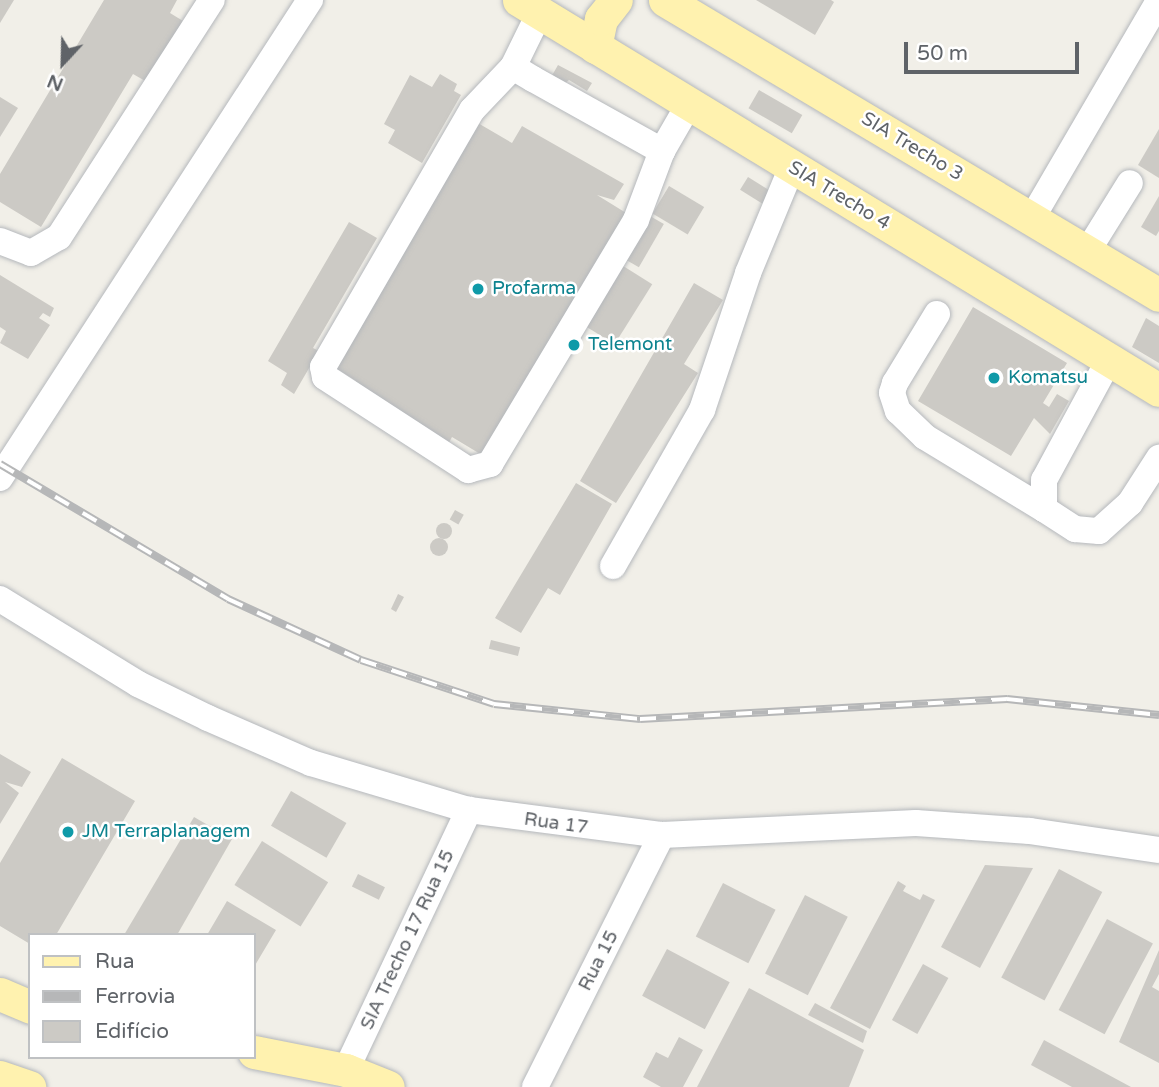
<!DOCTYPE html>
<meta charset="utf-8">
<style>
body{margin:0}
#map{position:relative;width:1159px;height:1087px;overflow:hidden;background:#f1efe8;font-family:"Varela Round",sans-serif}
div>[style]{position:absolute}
.building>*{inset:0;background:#cccac5;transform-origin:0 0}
.round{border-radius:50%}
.roads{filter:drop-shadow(0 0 2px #b5b8bc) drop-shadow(0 0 2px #b5b8bc)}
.minor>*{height:26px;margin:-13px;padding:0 13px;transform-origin:13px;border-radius:13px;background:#fff}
.major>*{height:33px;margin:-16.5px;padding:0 16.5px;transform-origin:16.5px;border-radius:16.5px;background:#fff2af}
.rail>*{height:8px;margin-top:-4px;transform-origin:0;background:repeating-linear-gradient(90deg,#fff 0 16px,#b6b7b8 0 32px);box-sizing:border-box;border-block:2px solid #b6b7b8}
.dots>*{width:19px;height:19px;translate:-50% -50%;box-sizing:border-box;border:4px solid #fff;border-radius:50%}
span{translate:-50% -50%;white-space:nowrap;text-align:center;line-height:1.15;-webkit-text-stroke:5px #fff;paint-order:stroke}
.street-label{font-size:19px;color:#5f6368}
.culture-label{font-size:19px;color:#0d838f}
.left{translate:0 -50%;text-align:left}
.legend{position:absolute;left:28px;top:933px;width:228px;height:126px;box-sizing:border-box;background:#fff;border:2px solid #bfc1c3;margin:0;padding:9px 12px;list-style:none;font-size:21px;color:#5f6368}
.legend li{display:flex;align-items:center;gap:14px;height:35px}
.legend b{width:35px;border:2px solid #bfc1c3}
.north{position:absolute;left:28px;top:28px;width:70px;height:70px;-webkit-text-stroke:5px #fff;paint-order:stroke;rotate:202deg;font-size:19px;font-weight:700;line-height:28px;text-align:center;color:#5f6368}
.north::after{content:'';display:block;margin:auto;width:24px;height:32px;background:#5f6368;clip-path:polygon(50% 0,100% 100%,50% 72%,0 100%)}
.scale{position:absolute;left:904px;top:42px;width:175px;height:32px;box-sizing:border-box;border:4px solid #5f6368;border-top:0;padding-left:9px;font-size:21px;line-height:24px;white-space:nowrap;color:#5f6368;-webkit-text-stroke:5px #fff;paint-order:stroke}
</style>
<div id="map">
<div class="building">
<div style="clip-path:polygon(0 0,14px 0,0 23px)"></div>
<div style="clip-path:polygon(104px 0,177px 0,170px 13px,183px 21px,147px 82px,133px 74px,41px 227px,0 202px,0 174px)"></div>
<div style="clip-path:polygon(756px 0,831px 0,834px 2px,815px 35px)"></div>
<div style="clip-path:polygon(558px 65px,592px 83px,587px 91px,569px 80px,562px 86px,550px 79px)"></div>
<div style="clip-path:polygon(440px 74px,457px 84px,454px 91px,461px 95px,422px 163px,388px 143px,395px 130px,384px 124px,410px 75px,432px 87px)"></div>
<div style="left:759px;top:90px;width:50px;height:21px;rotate:30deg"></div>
<div style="clip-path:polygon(0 97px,18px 108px,0 137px)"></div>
<div style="clip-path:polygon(471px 119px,512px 143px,522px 126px,624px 184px,614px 200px,597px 195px,631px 216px,487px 458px,452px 437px,446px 448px,346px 398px,356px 381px,325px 361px)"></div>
<div style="clip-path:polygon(1159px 129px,1159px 178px,1138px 165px)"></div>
<div style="left:748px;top:177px;width:26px;height:15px;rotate:32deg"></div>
<div style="left:669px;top:186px;width:41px;height:32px;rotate:31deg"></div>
<div style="clip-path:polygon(1159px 196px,1159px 231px,1156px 236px,1141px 227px)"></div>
<div style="left:650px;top:216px;width:16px;height:50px;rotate:30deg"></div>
<div style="clip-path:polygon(349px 222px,377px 238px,313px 348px,319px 351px,294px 394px,281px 385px,287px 373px,268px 361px)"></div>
<div style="left:620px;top:264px;width:38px;height:71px;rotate:32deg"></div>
<div style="clip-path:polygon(0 275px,54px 308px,50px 317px,43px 313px,39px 318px,50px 325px,28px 359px,0 343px,6px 331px,0 327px)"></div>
<div style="clip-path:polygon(694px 283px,723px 300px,684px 364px,698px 373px,616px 503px,580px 481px)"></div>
<div style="clip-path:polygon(973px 307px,1067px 363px,1043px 403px,1049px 407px,1057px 394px,1069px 401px,1050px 434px,1034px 418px,1011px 456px,918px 401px)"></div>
<div style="clip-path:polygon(1146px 318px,1159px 326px,1159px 363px,1132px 347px)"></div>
<div style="clip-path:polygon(576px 483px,612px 504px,560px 595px,548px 588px,521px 633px,495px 618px)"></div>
<div style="left:455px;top:510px;width:10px;height:11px;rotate:29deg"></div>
<div class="round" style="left:436px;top:523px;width:16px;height:16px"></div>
<div class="round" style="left:430px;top:538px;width:18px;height:18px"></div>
<div style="clip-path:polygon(398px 594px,404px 597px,396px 612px,391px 609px)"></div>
<div style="left:491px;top:640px;width:30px;height:9px;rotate:14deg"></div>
<div style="clip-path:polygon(0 754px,31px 772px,22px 787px,5px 782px,19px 793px,0 824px)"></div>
<div style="clip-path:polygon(62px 758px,135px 801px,56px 935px,30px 935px,30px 944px,0 926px,0 863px)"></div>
<div style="left:291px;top:791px;width:64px;height:40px;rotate:30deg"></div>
<div style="clip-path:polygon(194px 817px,232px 839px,177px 935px,124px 935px)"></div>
<div style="left:262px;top:841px;width:78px;height:52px;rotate:32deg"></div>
<div style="clip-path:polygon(985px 865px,1033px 868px,980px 968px,941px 947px)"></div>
<div style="left:1059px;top:869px;width:49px;height:123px;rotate:28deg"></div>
<div style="left:358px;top:874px;width:30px;height:14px;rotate:26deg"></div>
<div style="clip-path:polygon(898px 881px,906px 886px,903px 891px,920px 900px,923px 894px,935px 900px,870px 1029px,830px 1008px)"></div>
<div style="left:723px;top:883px;width:59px;height:60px;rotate:27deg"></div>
<div style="left:805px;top:895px;width:48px;height:88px;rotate:27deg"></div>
<div style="clip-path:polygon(227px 901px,276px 930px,254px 967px,254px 935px,207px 935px)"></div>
<div style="left:1107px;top:919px;width:52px;height:103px;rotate:28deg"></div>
<div style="left:667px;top:949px;width:71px;height:53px;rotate:28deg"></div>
<div style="clip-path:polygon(1159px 950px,1159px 974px,1152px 987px,1159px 991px,1159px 1063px,1119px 1042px)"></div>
<div style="left:923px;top:964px;width:29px;height:64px;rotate:29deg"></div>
<div style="clip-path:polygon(749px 988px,864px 1050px,849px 1087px,697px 1087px)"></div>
<div style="clip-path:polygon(815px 1003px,867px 1031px,863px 1043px,808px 1015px)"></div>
<div style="clip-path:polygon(679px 1037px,703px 1050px,683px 1087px,661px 1087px,643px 1077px,656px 1052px,668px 1058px)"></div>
<div style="clip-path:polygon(1044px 1040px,1131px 1087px,1072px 1087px,1031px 1065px)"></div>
</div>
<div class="roads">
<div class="minor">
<div style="left:540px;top:12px;width:61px;rotate:116.1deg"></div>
<div style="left:513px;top:67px;width:23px;rotate:31deg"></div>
<div style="left:533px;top:79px;width:148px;rotate:29.2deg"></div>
<div style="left:662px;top:151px;width:54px;rotate:-60.1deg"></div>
<div style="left:513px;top:67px;width:59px;rotate:133.6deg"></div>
<div style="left:472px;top:110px;width:297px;rotate:120.1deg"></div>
<div style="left:323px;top:367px;width:10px;rotate:79deg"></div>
<div style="left:325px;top:377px;width:171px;rotate:33deg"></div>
<div style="left:468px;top:470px;width:23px;rotate:-15deg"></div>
<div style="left:490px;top:464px;width:284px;rotate:-59.1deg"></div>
<div style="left:636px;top:220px;width:74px;rotate:-69.4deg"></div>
<div style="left:1032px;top:218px;width:251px;rotate:-59.7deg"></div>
<div style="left:0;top:241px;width:33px;rotate:21deg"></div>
<div style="left:31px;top:253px;width:32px;rotate:-30deg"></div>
<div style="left:59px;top:237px;width:282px;rotate:-57.2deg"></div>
<div style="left:1087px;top:252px;width:81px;rotate:-58.1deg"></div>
<div style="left:937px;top:314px;width:81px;rotate:121.3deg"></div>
<div style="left:895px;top:383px;width:10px;rotate:107deg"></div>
<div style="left:892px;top:393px;width:19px;rotate:72deg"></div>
<div style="left:898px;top:411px;width:37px;rotate:44deg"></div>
<div style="left:925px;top:437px;width:139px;rotate:31.2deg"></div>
<div style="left:1109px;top:360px;width:136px;rotate:118.4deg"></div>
<div style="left:1044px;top:480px;width:29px;rotate:90deg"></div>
<div style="left:1044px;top:509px;width:37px;rotate:33deg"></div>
<div style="left:1075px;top:529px;width:24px;rotate:5deg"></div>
<div style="left:1099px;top:531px;width:42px;rotate:-42.1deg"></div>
<div style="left:1130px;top:503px;width:54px;rotate:-57.2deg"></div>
<div style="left:0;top:478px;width:570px;rotate:-57.04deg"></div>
<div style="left:613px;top:566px;width:180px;rotate:-60.3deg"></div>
<div style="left:702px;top:410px;width:145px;rotate:-71.4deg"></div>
<div style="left:748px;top:273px;width:115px;rotate:-67.5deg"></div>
<div style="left:0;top:599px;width:162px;rotate:31.6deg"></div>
<div style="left:138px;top:684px;width:78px;rotate:25.9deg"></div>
<div style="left:208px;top:718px;width:112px;rotate:23.6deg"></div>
<div style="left:311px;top:763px;width:165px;rotate:16.6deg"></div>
<div style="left:469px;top:810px;width:195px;rotate:7.4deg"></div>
<div style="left:662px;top:835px;width:254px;rotate:-2.7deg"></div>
<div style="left:916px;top:823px;width:114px;rotate:4deg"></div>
<div style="left:1030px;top:831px;width:130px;rotate:8.4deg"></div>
<div style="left:346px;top:1070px;width:288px;rotate:-64.7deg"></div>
<div style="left:535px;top:1087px;width:282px;rotate:-63.3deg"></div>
</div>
<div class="major">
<div style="left:519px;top:0;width:749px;rotate:31.36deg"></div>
<div style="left:665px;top:0;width:575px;rotate:30.84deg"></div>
<div style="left:595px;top:47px;width:29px;rotate:-78deg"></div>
<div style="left:601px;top:19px;width:24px;rotate:-52deg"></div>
<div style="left:0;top:994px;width:33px;rotate:23deg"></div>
<div style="left:254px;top:1052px;width:94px;rotate:11.1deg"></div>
<div style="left:346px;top:1070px;width:45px;rotate:22deg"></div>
<div style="left:0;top:1077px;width:31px;rotate:19deg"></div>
</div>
</div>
<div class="rail">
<div style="left:0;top:464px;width:265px;rotate:30.6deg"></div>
<div style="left:228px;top:599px;width:146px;rotate:24.6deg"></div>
<div style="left:361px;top:660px;width:140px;rotate:18.3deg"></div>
<div style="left:494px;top:704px;width:147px;rotate:5.9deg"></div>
<div style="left:640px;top:719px;width:368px;rotate:-3.1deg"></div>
<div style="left:1007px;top:699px;width:153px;rotate:6deg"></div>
</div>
<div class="dots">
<div style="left:478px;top:289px;background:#0f9aa8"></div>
<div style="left:574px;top:345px;background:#0f9aa8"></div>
<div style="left:994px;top:378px;background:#0f9aa8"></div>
<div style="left:68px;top:832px;background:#0f9aa8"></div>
</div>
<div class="street-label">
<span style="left:912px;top:147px;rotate:31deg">SIA Trecho 3</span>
<span style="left:839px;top:196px;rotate:31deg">SIA Trecho 4</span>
<span style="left:556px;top:824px;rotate:8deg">Rua 17</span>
<span style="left:408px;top:940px;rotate:-65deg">SIA Trecho 17 Rua 15</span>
<span style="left:599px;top:961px;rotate:-63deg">Rua 15</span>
</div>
<div class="culture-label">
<span class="left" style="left:492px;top:289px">Profarma</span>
<span class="left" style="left:588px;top:345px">Telemont</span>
<span class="left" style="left:1008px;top:378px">Komatsu</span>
<span class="left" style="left:82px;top:832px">JM Terraplanagem</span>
</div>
<ul class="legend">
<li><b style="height:9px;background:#fff2af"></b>Rua</li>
<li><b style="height:9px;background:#b6b7b8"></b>Ferrovia</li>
<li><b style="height:19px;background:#cccac5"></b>Edifício</li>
</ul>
<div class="north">N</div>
<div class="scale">50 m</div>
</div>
